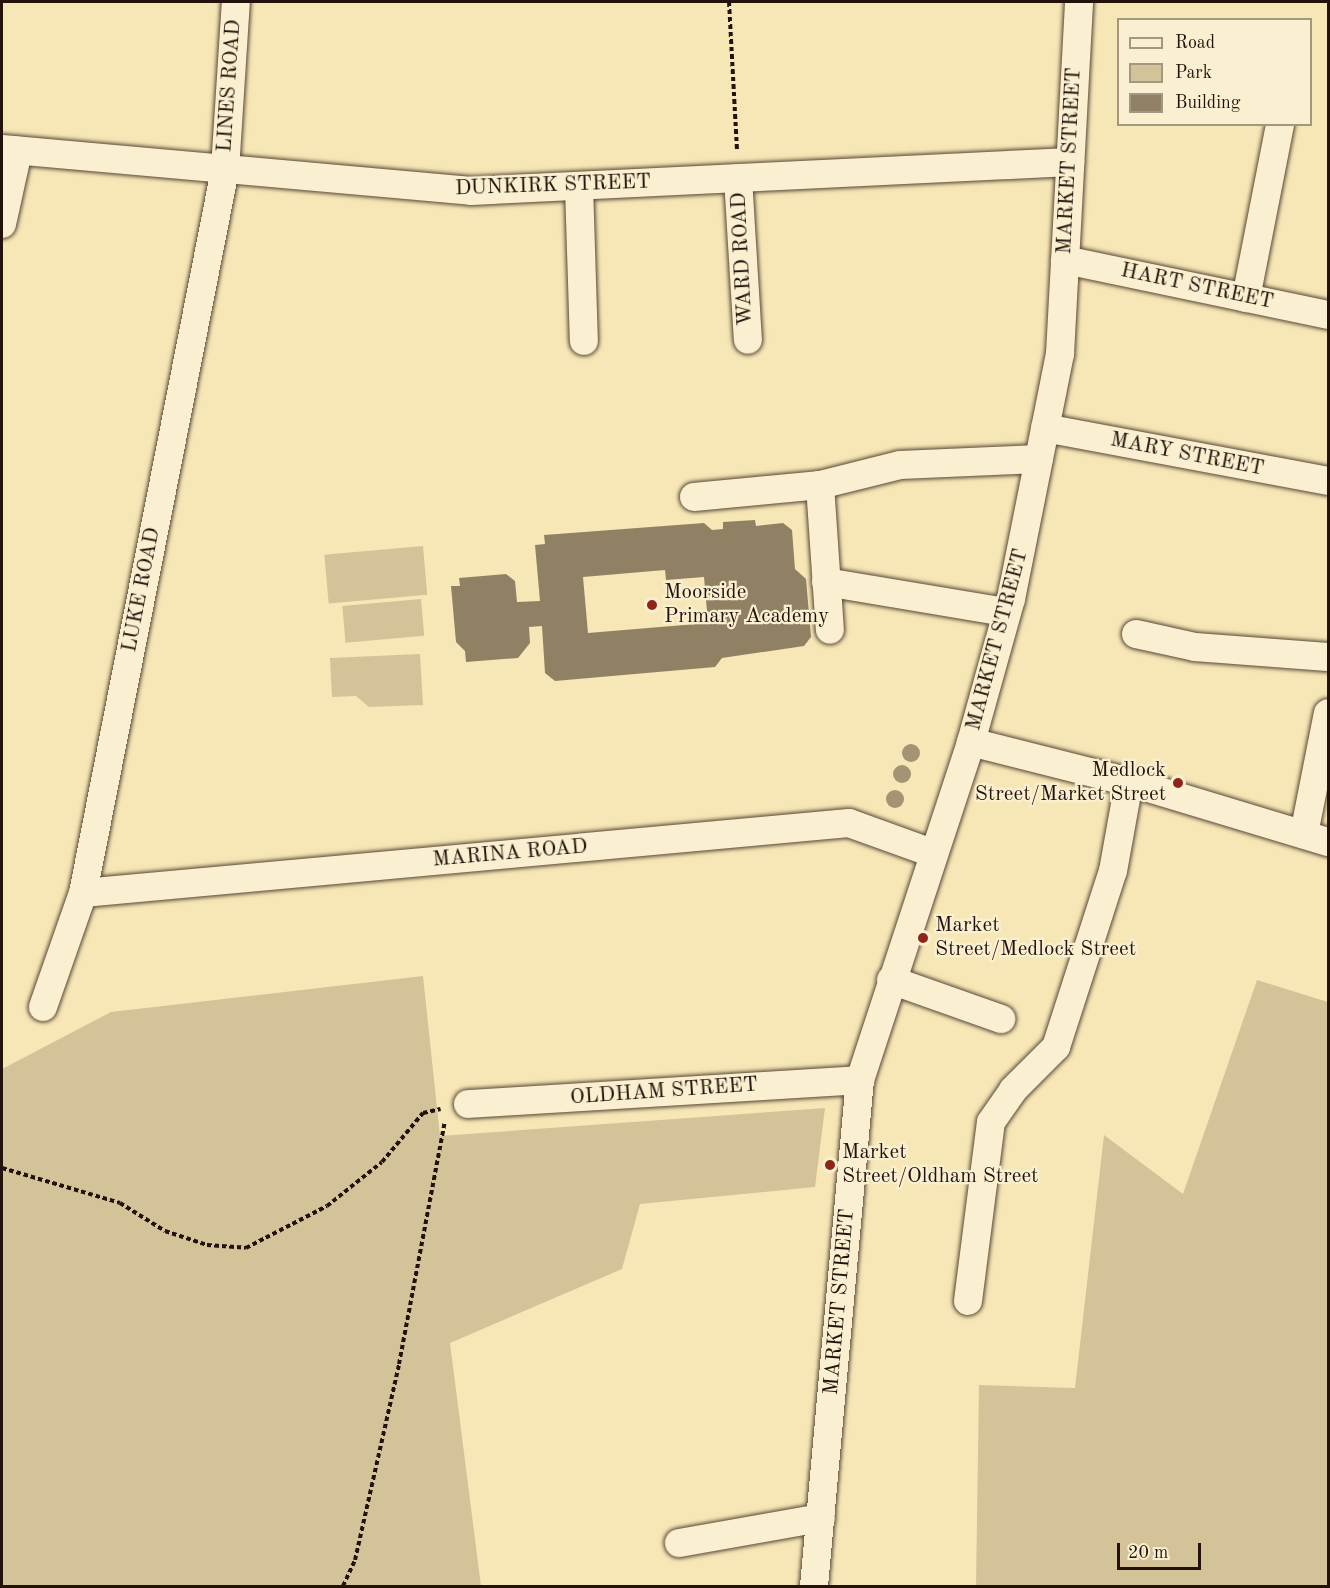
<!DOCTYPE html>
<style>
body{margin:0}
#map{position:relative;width:1330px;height:1588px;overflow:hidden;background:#f8e7b6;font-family:"Old Standard TT",serif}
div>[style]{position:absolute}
.green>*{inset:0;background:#d4c399;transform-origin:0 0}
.building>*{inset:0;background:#918164}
.path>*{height:4px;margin-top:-2px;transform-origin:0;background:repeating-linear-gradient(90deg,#22120b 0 4.5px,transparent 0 7.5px)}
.roads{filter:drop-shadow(0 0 2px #584736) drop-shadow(0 0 2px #584736)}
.minor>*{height:28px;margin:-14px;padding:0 14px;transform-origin:14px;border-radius:14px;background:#faefd0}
.trees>*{width:18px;height:18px;margin:-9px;border-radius:50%;background:#a49473}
.dots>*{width:16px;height:16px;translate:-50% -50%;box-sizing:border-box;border:3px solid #faefd0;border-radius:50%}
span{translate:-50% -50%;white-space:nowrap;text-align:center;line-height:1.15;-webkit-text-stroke:4.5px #faefd0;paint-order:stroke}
.street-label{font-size:21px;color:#22120b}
.poi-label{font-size:21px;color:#22120b}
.left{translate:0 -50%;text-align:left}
.right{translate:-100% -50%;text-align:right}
.frame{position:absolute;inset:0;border:3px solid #22120b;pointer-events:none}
.legend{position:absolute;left:1117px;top:18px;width:195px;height:108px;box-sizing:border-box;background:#faefd0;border:2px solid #a49781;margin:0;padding:8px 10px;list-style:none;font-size:18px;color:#22120b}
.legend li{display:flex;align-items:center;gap:12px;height:30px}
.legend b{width:30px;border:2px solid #a49781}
.scale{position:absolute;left:1117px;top:1543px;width:84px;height:27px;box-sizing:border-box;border:3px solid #22120b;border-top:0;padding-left:8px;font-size:18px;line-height:21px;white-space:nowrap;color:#22120b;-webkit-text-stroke:4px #faefd0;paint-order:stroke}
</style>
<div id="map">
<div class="green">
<div style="left:423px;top:546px;width:49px;height:99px;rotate:85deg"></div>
<div style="left:421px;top:599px;width:37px;height:79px;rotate:85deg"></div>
<div style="clip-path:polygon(420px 654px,423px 705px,369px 707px,356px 696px,332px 697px,330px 658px)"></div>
<div style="clip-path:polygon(423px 976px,440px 1136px,825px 1108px,815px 1187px,640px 1204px,622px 1269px,450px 1343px,481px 1586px,2px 1586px,2px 1069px,111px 1012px)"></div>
<div style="clip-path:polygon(1257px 980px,1328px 1002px,1328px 1586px,976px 1586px,979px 1385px,1075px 1388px,1104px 1135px,1183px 1194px)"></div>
</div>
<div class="building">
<div style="clip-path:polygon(evenodd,755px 520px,756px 526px,783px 523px,792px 530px,795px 569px,806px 579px,811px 637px,804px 646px,722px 658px,715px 667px,555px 681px,545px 673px,542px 626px,529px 627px,530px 643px,518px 658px,466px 662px,465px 651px,456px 642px,451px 586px,460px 586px,459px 578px,506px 574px,515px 581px,517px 602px,540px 601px,535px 545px,545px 544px,544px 535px,704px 523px,712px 530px,723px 529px,723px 522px,755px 520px,665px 570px,666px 580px,704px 577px,708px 623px,588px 633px,583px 577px,665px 570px)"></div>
</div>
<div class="path">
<div style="left:729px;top:2px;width:149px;rotate:86.9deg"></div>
<div style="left:2px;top:1168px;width:123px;rotate:16.5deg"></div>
<div style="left:120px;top:1203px;width:53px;rotate:31.9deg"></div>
<div style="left:165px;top:1231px;width:44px;rotate:18.4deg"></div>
<div style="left:207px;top:1245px;width:39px;rotate:4deg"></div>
<div style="left:246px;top:1248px;width:91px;rotate:-27.4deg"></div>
<div style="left:327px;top:1206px;width:70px;rotate:-38.7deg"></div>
<div style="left:382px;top:1162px;width:64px;rotate:-50.1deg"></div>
<div style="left:423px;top:1113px;width:18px;rotate:-13deg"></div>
<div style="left:343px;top:1586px;width:29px;rotate:-65deg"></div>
<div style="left:355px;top:1560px;width:201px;rotate:-77.3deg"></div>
<div style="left:399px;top:1364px;width:247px;rotate:-79.3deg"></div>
</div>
<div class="roads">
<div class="minor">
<div style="left:2px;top:149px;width:471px;rotate:5.1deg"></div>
<div style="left:471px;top:191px;width:600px;rotate:-2.77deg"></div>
<div style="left:738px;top:178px;width:162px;rotate:86.5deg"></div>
<div style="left:579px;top:186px;width:155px;rotate:88.2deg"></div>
<div style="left:2px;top:224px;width:75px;rotate:-77.6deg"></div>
<div style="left:1065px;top:260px;width:269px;rotate:11.8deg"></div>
<div style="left:1246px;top:298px;width:177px;rotate:-78.9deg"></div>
<div style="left:1045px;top:428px;width:288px;rotate:10.6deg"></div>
<div style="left:820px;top:485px;width:145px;rotate:86.1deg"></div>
<div style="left:694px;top:497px;width:127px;rotate:-5.4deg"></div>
<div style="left:820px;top:485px;width:82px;rotate:-14deg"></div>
<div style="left:900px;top:465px;width:139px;rotate:-2.5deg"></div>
<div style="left:826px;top:582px;width:182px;rotate:9.5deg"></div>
<div style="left:1136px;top:634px;width:60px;rotate:12.4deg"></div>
<div style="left:1195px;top:647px;width:133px;rotate:4.3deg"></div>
<div style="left:971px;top:742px;width:163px;rotate:14.2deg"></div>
<div style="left:1129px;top:782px;width:208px;rotate:16.8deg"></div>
<div style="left:1304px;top:834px;width:123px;rotate:-78.8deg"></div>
<div style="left:83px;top:893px;width:769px;rotate:-5.22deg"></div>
<div style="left:849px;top:823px;width:88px;rotate:19.9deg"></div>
<div style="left:891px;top:980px;width:117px;rotate:19.5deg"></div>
<div style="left:43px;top:1007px;width:121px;rotate:-70.7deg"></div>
<div style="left:83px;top:893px;width:737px;rotate:-78.89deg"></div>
<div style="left:225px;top:170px;width:168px;rotate:-86.3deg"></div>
<div style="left:468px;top:1104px;width:393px;rotate:-3.5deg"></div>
<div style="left:968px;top:1301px;width:180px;rotate:-82.7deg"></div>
<div style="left:991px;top:1122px;width:39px;rotate:-55deg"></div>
<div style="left:1013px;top:1090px;width:61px;rotate:-45deg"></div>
<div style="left:1056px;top:1047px;width:185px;rotate:-72.1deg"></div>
<div style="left:1113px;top:871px;width:90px;rotate:-79.8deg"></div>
<div style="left:679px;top:1543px;width:144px;rotate:-10deg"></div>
<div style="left:814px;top:1586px;width:508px;rotate:-84.81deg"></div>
<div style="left:860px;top:1080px;width:356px;rotate:-71.8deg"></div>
<div style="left:971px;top:742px;width:148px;rotate:-74.4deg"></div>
<div style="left:1011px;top:599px;width:250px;rotate:-78.7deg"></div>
<div style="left:1060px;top:354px;width:353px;rotate:-86.9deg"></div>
</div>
</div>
<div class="trees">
<div style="left:911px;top:753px"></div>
<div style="left:902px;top:774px"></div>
<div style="left:895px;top:799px"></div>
</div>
<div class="dots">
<div style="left:652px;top:605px;background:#8f2418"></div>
<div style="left:1178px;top:783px;background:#8f2418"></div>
<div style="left:923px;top:938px;background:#8f2418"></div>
<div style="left:830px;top:1165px;background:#8f2418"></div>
</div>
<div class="street-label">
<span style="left:230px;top:86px;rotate:-86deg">LINES ROAD</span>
<span style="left:1070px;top:161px;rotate:-87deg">MARKET STREET</span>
<span style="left:553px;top:186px;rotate:-2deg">DUNKIRK STREET</span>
<span style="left:743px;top:259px;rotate:-93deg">WARD ROAD</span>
<span style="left:1197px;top:287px;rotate:12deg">HART STREET</span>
<span style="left:1187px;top:455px;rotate:11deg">MARY STREET</span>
<span style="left:142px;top:590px;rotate:-79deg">LUKE ROAD</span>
<span style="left:998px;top:640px;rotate:-75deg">MARKET STREET</span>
<span style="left:510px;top:854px;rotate:-5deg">MARINA ROAD</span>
<span style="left:664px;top:1092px;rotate:-4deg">OLDHAM STREET</span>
<span style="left:840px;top:1302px;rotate:-85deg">MARKET STREET</span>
</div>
<div class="poi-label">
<span class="left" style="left:664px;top:605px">Moorside<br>Primary Academy</span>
<span class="right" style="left:1166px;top:783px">Medlock<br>Street/Market Street</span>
<span class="left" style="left:935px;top:938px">Market<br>Street/Medlock Street</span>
<span class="left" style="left:842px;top:1165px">Market<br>Street/Oldham Street</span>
</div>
<div class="frame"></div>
<ul class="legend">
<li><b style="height:8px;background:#faefd0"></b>Road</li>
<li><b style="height:16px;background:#d4c399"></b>Park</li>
<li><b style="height:16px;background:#918164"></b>Building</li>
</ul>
<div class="scale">20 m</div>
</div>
